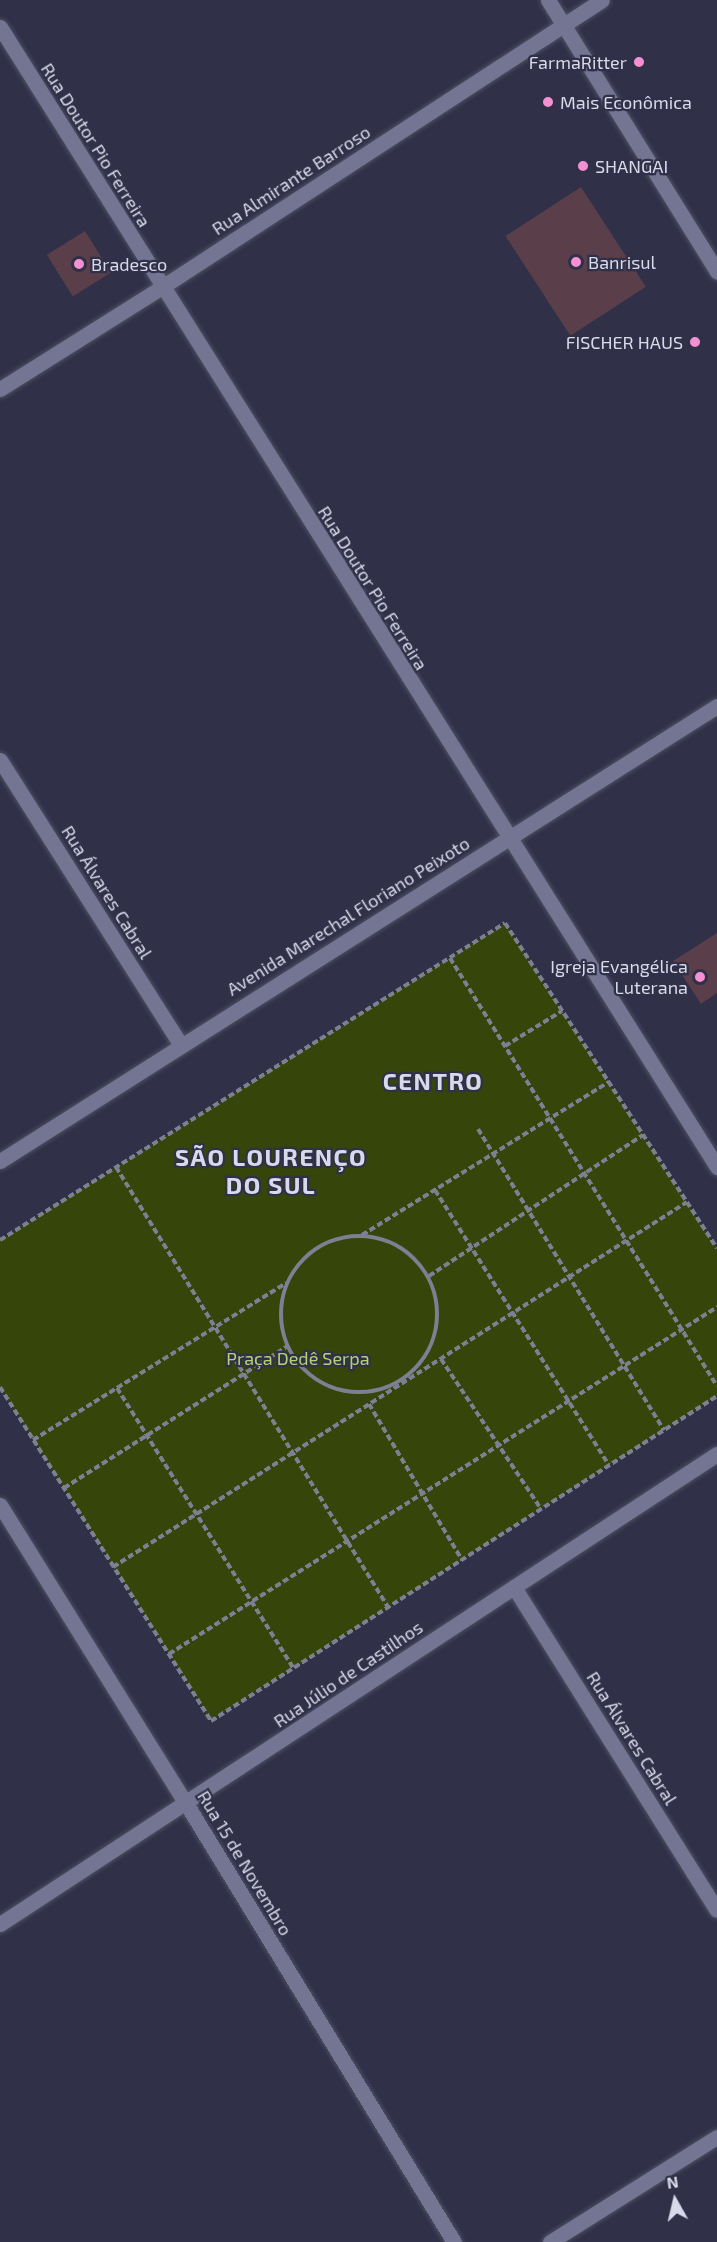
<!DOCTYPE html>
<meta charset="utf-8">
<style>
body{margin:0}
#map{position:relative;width:717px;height:2242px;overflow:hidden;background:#303049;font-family:"Exo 2",sans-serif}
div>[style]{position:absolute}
.green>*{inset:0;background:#36450a}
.building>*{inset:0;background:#5a3e4a;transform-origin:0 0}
.path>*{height:4px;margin-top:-2px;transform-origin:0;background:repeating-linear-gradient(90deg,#7f7f94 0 6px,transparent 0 9px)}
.path>.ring{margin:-2px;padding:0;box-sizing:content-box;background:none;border:4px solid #7f7f94;border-radius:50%}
.roads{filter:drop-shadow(0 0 2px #4e4e62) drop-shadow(0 0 2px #4e4e62)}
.minor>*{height:15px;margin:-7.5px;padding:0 7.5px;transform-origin:7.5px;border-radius:7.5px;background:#747592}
.tertiary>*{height:15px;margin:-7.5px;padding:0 7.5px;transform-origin:7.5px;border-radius:7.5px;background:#747592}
.secondary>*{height:15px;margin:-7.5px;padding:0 7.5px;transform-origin:7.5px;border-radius:7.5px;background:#747592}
.dots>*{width:16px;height:16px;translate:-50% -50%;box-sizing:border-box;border:3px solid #303049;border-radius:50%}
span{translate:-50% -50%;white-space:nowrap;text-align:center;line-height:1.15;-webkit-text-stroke:4.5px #303049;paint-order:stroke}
.poi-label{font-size:18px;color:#d8d9e9}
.right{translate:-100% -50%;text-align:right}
.left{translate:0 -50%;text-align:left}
.street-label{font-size:18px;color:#d8d9e9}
.park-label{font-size:18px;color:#b4d173}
.district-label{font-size:24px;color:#d8d9e9;font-weight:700;letter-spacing:1.5px}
.north{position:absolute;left:645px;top:2170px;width:60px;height:60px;-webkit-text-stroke:4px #303049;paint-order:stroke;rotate:352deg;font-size:16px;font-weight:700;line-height:24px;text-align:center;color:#d8d9e9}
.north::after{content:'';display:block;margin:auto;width:21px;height:27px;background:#d8d9e9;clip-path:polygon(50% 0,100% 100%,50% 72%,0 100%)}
</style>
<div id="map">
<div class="green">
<div style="clip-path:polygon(505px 923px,717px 1248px,717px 1396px,211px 1721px,0 1387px,0 1240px)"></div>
</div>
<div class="building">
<div style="left:581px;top:187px;width:119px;height:90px;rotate:57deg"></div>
<div style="left:85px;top:231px;width:49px;height:45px;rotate:58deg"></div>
<div style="clip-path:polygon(717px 933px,717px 993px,701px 1004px,673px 961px)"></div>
</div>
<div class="path">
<div style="left:450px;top:958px;width:504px;rotate:58.04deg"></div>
<div style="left:505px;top:1046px;width:67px;rotate:-31.6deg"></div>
<div style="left:478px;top:1129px;width:354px;rotate:58.3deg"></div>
<div style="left:116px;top:1167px;width:517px;rotate:58.28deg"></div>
<div style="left:435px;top:1190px;width:325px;rotate:57.7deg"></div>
<div style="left:362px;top:1235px;width:291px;rotate:-31.8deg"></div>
<div class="ring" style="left:281px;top:1236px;width:152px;height:152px"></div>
<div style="left:0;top:1240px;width:596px;rotate:-32.12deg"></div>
<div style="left:505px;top:923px;width:388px;rotate:56.9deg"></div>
<div style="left:429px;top:1276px;width:256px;rotate:-33.4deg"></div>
<div style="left:441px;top:1359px;width:180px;rotate:56.3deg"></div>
<div style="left:0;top:1387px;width:395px;rotate:57.7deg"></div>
<div style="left:211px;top:1721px;width:601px;rotate:-32.71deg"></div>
<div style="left:117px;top:1388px;width:331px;rotate:57.8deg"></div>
<div style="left:369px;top:1404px;width:182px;rotate:59.2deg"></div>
<div style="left:33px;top:1440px;width:298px;rotate:-31.8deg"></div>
<div style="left:64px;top:1488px;width:265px;rotate:-32.4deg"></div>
<div style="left:113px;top:1567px;width:680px;rotate:-32.45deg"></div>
<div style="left:169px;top:1654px;width:649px;rotate:-32.34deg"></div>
</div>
<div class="roads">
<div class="minor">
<div style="left:0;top:389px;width:191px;rotate:-32.2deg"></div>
<div style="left:0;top:760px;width:338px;rotate:57.6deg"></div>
<div style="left:514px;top:1587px;width:381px;rotate:57.9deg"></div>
<div style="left:187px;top:1805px;width:512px;rotate:58.58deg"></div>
<div style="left:550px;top:2242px;width:197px;rotate:-32.2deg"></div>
</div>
<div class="tertiary">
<div style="left:0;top:27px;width:1347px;rotate:57.83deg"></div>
<div style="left:162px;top:287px;width:525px;rotate:-33.12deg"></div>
</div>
<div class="secondary">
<div style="left:548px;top:0;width:320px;rotate:58.1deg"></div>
<div style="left:0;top:1161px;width:849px;rotate:-32.4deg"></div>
<div style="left:0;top:1505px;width:354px;rotate:58.1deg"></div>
<div style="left:0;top:1924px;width:857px;rotate:-33.25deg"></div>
</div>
</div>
<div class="dots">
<div style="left:639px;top:62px;background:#f591d2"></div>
<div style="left:548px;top:102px;background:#f591d2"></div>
<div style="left:583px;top:166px;background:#f591d2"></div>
<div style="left:576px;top:262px;background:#f591d2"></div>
<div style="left:79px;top:264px;background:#f591d2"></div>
<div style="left:695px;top:342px;background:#f591d2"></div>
<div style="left:700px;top:977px;background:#f591d2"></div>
</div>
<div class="poi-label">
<span class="right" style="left:627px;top:62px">FarmaRitter</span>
<span class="left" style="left:560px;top:102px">Mais Econômica</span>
<span class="left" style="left:595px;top:166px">SHANGAI</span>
<span class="left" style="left:588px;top:262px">Banrisul</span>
<span class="left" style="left:91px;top:264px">Bradesco</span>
<span class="right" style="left:683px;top:342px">FISCHER HAUS</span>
<span class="right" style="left:688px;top:977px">Igreja Evangélica<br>Luterana</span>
</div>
<div class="street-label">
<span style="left:96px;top:145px;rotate:58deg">Rua Doutor Pio Ferreira</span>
<span style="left:291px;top:180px;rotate:-33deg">Rua Almirante Barroso</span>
<span style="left:373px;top:588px;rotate:58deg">Rua Doutor Pio Ferreira</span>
<span style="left:107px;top:892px;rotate:58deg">Rua Álvares Cabral</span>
<span style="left:348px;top:916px;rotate:-32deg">Avenida Marechal Floriano Peixoto</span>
<span style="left:348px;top:1674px;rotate:-34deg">Rua Júlio de Castilhos</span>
<span style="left:632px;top:1738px;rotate:58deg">Rua Álvares Cabral</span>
<span style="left:245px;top:1863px;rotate:59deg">Rua 15 de Novembro</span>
</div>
<div class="park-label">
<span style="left:298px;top:1358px">Praça Dedê Serpa</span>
</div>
<div class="district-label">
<span style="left:433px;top:1081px">CENTRO</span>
<span style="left:271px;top:1171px">SÃO LOURENÇO<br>DO SUL</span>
</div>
<div class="north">N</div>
</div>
